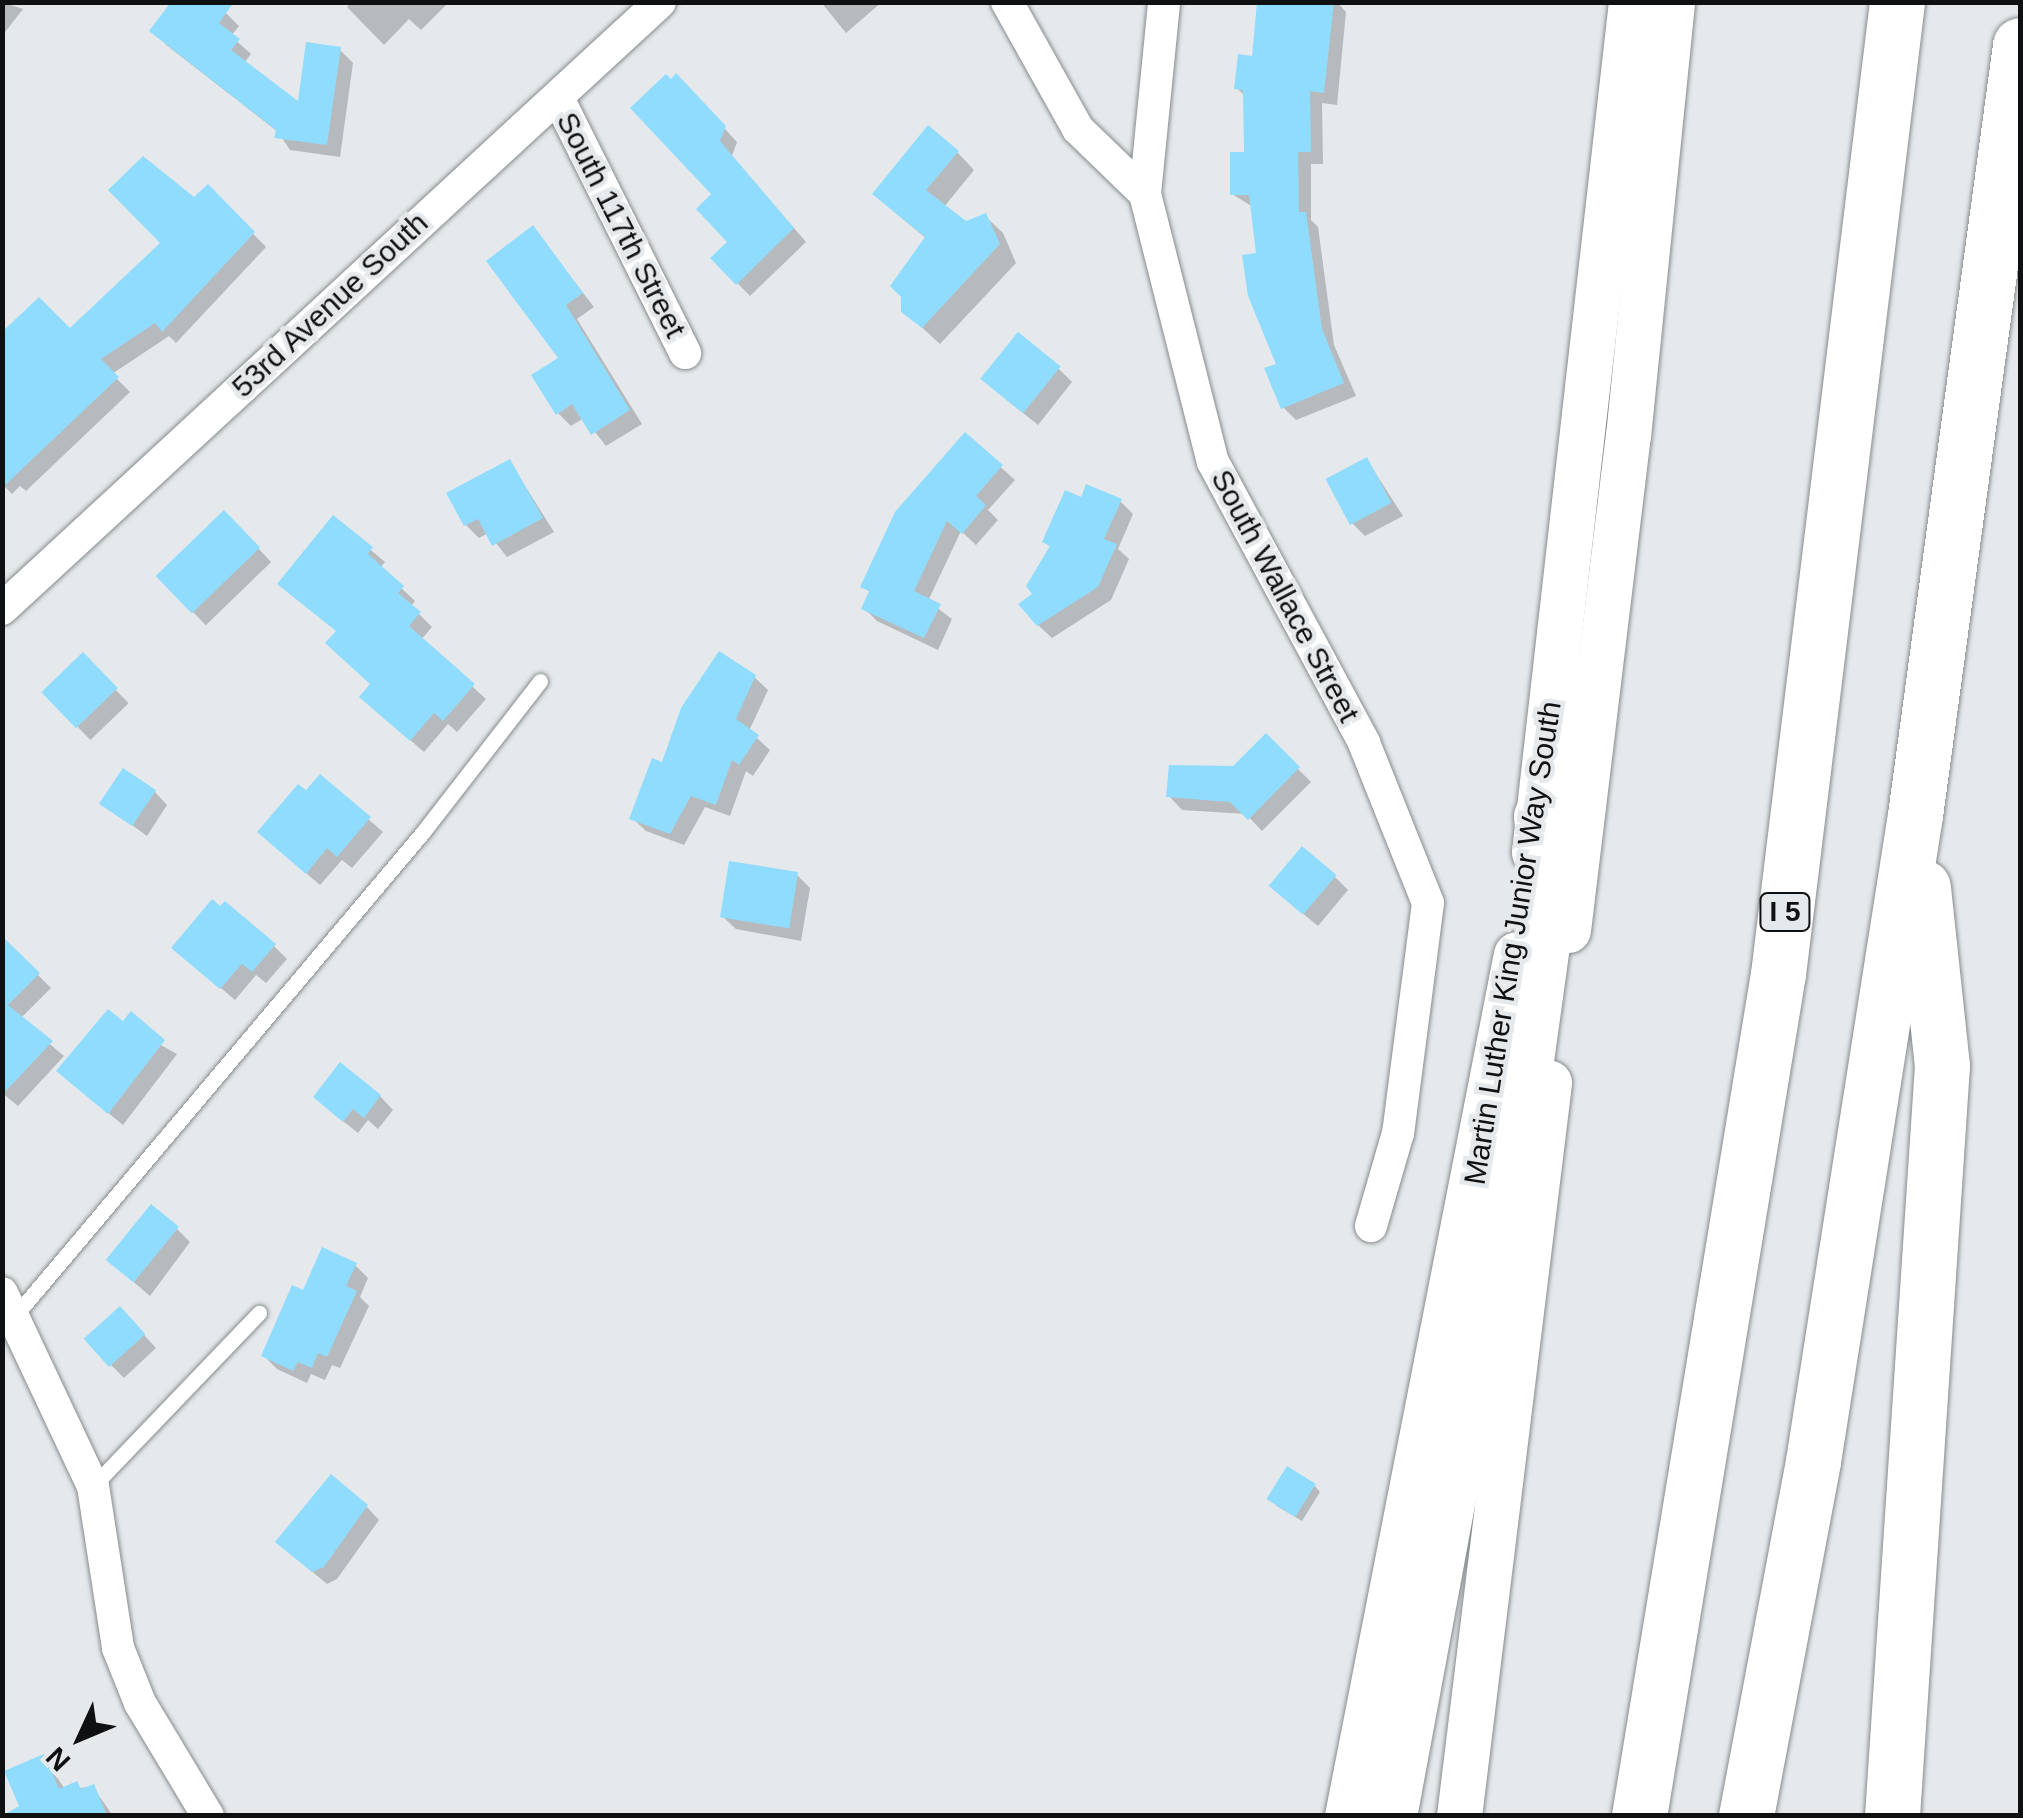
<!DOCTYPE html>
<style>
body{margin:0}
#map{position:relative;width:2023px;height:1818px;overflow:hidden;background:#e5e9eb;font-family:Helvetica,sans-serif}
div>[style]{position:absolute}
.shadow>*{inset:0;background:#0003;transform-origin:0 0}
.building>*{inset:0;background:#8fdcfe;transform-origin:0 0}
.roads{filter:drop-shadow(0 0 2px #878b8d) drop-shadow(0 0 2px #878b8d)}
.lane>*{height:15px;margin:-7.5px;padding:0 7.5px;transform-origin:7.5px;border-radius:7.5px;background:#fff}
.street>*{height:32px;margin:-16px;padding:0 16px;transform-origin:16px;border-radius:16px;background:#fff}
.secondary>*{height:45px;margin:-22.5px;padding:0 22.5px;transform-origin:22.5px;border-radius:22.5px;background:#fff}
.highway>*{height:55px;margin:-27.5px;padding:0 27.5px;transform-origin:27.5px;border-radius:27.5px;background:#fff}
span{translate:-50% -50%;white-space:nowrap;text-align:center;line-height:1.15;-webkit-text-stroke:9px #e5e9eb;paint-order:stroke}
.shield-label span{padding:2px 8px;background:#e5e9eb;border:2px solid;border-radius:8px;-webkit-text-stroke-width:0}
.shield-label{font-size:28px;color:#0f1011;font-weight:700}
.street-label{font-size:30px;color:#0f1011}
.frame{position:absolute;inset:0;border:5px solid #0f1011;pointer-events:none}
.north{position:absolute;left:30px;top:1688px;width:100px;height:100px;-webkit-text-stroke:8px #e5e9eb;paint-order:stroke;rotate:226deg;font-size:28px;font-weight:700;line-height:40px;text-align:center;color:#0f1011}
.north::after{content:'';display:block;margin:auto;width:35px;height:45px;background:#0f1011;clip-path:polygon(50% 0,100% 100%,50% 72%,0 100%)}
</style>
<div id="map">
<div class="shadow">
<div style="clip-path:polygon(2px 2px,23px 9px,2px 36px)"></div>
<div style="clip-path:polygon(351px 2px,449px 2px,421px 30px,409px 19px,384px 45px,347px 7px)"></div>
<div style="clip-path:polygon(821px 2px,882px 2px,846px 33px)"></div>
<div style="clip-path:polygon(1259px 2px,1337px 2px,1346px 12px,1337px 105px,1322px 103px,1323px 164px,1311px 164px,1311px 220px,1318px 227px,1334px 345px,1356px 396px,1296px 420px,1283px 407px,1253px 207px,1232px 194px,1246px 154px,1246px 97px,1237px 88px,1254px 59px)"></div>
<div style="clip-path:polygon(226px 13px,239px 26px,231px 36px,251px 54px,244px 63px,299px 106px,340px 50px,353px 63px,340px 157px,290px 150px,278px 132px,165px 44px)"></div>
<div style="clip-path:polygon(689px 90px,737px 142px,732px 156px,806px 242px,750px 296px,713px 258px,730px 242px)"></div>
<div style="clip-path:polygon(957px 152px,974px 170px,944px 207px,966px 224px,985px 216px,1003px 233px,1016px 263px,940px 344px,904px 311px,927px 239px,893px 211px)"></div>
<div style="clip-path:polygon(208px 188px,266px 247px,176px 343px,169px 336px,112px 374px,130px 392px,26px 491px,20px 486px,12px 494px,2px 484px,70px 332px,163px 243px)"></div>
<div style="clip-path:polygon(533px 228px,594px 307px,577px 319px,642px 424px,606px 446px,584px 418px,571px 426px,558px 413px,562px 359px)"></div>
<div style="clip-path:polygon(1059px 369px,1072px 382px,1038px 425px,997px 392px)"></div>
<div style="clip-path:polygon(966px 436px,1015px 480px,988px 510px,998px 520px,976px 545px,961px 531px,928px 601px,952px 619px,938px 650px,877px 621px,864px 608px,871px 593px,863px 586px)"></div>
<div style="clip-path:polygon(1367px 460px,1403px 516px,1365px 536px,1352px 523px)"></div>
<div style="clip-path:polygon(510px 462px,554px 532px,507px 557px,488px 533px,479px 538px,466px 525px)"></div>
<div style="clip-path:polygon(1082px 500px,1120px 501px,1133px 514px,1118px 549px,1129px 559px,1111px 600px,1052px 638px,1038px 625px,1036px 594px,1052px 549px,1045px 542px)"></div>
<div style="left:224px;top:513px;width:68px;height:91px;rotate:46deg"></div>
<div style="clip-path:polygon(333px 518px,385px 562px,380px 568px,415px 601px,411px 606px,432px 627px,421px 640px,486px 699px,457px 732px,448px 724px,424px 752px,376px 710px,373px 685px,338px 632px,280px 584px)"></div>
<div style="left:82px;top:655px;width:67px;height:53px;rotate:46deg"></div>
<div style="clip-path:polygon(754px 677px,768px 690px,749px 731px,770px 750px,753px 776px,746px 771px,730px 816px,705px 807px,684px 845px,646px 831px,632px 818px,663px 765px)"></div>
<div style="clip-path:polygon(1266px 737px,1311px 782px,1262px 831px,1246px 814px,1182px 810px,1169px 796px,1234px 769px)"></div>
<div style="clip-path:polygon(320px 777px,383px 832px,352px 868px,342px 860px,320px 885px,274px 845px)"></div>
<div style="clip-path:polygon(154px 791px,167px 805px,147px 836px,103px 804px)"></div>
<div style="clip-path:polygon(797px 875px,810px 888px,801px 941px,736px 929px,722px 916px)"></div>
<div style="clip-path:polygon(1335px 877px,1348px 890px,1318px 926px,1285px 899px)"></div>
<div style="clip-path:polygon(274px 946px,287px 959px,266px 983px,256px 975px,235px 1000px,188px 960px)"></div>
<div style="clip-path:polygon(13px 950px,51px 988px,20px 1019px,64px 1056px,18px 1106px,2px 1093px,2px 1019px)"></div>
<div style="clip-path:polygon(123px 1024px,177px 1054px,123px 1125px,73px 1084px)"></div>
<div style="clip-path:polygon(380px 1096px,393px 1110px,378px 1129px,368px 1120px,358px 1133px,329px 1110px)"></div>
<div style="clip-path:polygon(177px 1229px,190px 1242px,150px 1296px,122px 1272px)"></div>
<div style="clip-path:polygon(355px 1265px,368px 1278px,360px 1297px,369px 1306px,340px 1368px,332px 1365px,325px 1380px,311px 1374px,307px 1383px,277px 1369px,264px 1356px,304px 1293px)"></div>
<div style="clip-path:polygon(132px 1322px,156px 1348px,124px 1378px,111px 1365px)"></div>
<div style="clip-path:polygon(1315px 1486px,1320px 1492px,1302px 1521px,1275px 1505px)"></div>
<div style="clip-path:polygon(366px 1506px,379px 1520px,337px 1579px,327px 1584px,292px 1555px)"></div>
<div style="clip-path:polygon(43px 1757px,65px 1789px,93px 1787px,113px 1816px,26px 1816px)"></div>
</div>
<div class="building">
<div style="clip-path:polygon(171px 2px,234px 2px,219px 23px,240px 39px,231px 50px,298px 101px,306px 42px,341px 47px,327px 145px,274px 138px,276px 130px,149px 31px)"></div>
<div style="clip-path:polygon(1257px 2px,1334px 2px,1324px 93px,1310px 91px,1311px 152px,1298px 152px,1299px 212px,1306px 212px,1322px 329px,1344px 383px,1281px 409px,1264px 368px,1276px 364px,1248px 296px,1242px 255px,1256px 253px,1249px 195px,1230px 195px,1230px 152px,1244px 152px,1243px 90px,1234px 89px,1238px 54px,1252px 56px)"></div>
<div style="clip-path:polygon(676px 73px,726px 126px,720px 141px,794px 228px,736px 285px,710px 258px,727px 242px,696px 209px,711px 194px,630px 108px,666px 74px,671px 79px)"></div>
<div style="clip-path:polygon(928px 125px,959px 151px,926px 190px,966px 221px,986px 213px,1000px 244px,922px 328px,901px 312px,901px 297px,890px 286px,925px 237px,872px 194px)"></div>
<div style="clip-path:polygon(143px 156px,194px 197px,208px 184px,255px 232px,162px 332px,155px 323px,101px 359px,119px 377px,2px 488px,2px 332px,39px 297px,70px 328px,160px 243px,108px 190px)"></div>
<div style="clip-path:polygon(533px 225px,583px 293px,566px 305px,630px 410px,591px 435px,572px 404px,556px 415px,531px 375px,558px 358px,486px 261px)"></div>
<div style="left:1018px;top:332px;width:55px;height:60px;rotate:39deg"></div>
<div style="clip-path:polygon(965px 432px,1003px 465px,976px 496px,986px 505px,962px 534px,947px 521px,914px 591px,941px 604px,924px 638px,861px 609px,869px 591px,860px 587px,895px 512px)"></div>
<div style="left:1367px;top:457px;width:52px;height:47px;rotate:62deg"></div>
<div style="clip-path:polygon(510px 459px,543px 518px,492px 546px,478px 519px,464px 526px,446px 493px)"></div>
<div style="clip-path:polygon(1086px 484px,1122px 499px,1104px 539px,1117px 544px,1098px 587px,1037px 626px,1018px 604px,1032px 594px,1026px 586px,1050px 546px,1042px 542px,1065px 490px,1081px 497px)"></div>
<div style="left:224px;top:510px;width:52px;height:95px;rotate:46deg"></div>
<div style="clip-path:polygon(333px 515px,373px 547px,368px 554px,404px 586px,398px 593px,421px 612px,409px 626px,475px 684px,443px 721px,434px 713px,410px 741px,359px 697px,370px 684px,325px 643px,336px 631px,277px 584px)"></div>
<div style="clip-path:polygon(719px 651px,756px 675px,736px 719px,759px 735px,739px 765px,732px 760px,716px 805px,691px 796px,670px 834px,629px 819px,652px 758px,662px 762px,681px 708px)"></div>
<div style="left:83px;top:652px;width:50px;height:58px;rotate:46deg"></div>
<div style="clip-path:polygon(1266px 733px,1300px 767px,1248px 820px,1230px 802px,1166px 797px,1169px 765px,1233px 766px)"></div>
<div style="left:123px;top:768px;width:40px;height:43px;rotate:34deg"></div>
<div style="clip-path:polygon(320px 774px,371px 817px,337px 857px,327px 848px,306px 874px,257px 832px,298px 784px,306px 790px)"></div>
<div style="left:1302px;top:846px;width:45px;height:52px;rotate:40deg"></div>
<div style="left:729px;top:861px;width:70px;height:57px;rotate:9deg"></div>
<div style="clip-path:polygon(212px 899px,220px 906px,225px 901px,276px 944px,252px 972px,242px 964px,220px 989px,171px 948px)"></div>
<div style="clip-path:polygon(2px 936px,40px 973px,8px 1005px,53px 1041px,2px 1095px)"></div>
<div style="clip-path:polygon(108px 1009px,123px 1021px,131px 1011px,165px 1040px,108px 1114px,56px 1071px)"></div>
<div style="clip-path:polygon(340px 1062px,381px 1095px,364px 1118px,353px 1109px,343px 1122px,313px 1097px)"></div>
<div style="left:151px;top:1204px;width:36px;height:72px;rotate:39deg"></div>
<div style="clip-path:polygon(322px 1247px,357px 1263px,346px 1286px,357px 1291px,327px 1357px,318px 1353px,312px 1368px,298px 1362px,293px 1371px,261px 1356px,292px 1285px,303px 1290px)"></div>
<div style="left:120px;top:1306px;width:38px;height:49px;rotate:48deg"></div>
<div style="left:1287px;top:1466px;width:34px;height:39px;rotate:32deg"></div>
<div style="clip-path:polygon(331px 1474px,368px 1505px,324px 1567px,312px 1572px,275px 1542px)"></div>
<div style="clip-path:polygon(44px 1754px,59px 1789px,77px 1781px,81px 1789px,94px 1784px,107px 1816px,2px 1816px,19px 1806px,4px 1771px)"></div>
</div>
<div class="roads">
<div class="lane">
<div style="left:14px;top:1317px;width:634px;rotate:-49.86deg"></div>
<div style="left:423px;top:832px;width:191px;rotate:-52.2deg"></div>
<div style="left:93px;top:1486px;width:240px;rotate:-46.2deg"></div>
</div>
<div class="street">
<div style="left:1007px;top:2px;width:145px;rotate:60.8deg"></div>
<div style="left:1078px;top:129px;width:93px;rotate:44.1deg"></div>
<div style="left:1145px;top:194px;width:276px;rotate:75.8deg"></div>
<div style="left:1213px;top:462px;width:319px;rotate:61.7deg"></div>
<div style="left:1364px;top:743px;width:172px;rotate:68.2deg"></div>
<div style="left:1428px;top:903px;width:232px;rotate:97.4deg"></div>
<div style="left:1398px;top:1133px;width:97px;rotate:106.2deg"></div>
<div style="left:558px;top:98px;width:285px;rotate:63.5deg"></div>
<div style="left:1145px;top:194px;width:193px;rotate:-84.3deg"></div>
<div style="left:2px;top:609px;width:895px;rotate:-42.69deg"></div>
<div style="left:2px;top:1293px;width:213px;rotate:64.8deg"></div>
<div style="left:93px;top:1486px;width:164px;rotate:81.2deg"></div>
<div style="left:118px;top:1648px;width:59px;rotate:68.2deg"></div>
<div style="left:140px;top:1703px;width:132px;rotate:59deg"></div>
</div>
<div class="secondary">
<div style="left:1534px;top:852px;width:856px;rotate:-83.49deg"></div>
<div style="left:1568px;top:930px;width:498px;rotate:-83.1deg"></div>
<div style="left:1628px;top:436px;width:436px;rotate:-84.2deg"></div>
<div style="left:1347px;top:1816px;width:878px;rotate:-78.91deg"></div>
<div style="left:1459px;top:1816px;width:739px;rotate:-83deg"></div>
</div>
<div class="highway">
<div style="left:1389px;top:1816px;width:703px;rotate:-79.51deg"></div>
<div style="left:1517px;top:1125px;width:240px;rotate:-82.1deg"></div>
<div style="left:1550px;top:887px;width:71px;rotate:-97.3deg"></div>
<div style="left:1639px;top:1816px;width:853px;rotate:-80.63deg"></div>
<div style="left:1778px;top:974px;width:979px;rotate:-83.02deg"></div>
<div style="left:1746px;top:1816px;width:361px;rotate:-79.3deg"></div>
<div style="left:1813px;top:1461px;width:654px;rotate:-81.03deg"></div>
<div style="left:1915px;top:815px;width:777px;rotate:-82.23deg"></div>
<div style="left:1892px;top:1816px;width:752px;rotate:-86.19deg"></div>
<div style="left:1942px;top:1066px;width:180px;rotate:-96.1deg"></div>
</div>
</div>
<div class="shield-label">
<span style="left:1785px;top:912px">I 5</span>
</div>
<div class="street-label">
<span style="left:621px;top:225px;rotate:63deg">South 117th Street</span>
<span style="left:330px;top:305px;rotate:-43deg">53rd Avenue South</span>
<span style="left:1285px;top:596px;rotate:62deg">South Wallace Street</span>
<span style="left:1513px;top:943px;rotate:-81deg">Martin Luther King Junior Way South</span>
</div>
<div class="frame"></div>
<div class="north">N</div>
</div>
